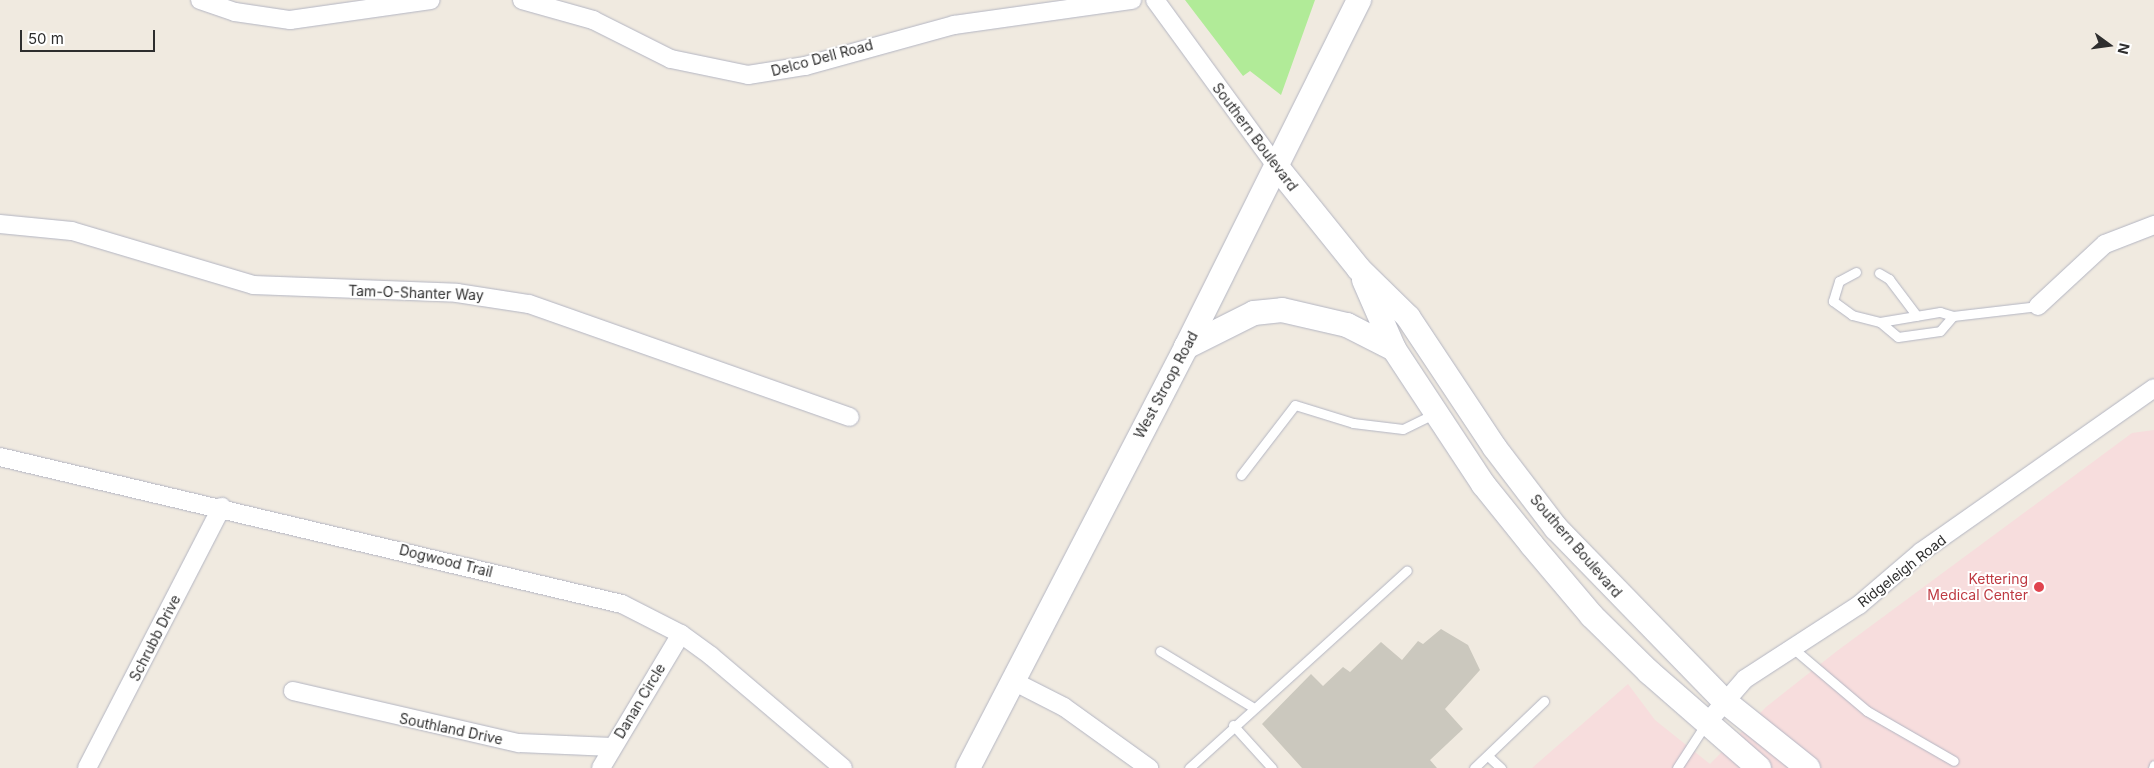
<!DOCTYPE html>
<style>
body{margin:0}
#map{position:relative;width:2154px;height:768px;overflow:hidden;background:#f0eae0;font-family:Inter,sans-serif}
div>[style]{position:absolute}
.medical>*{inset:0;background:#f7dddd}
.green>*{inset:0;background:#b1eb98}
.building>*{inset:0;background:#cbc8be}
.roads{filter:drop-shadow(0 0 1px #b3b5c2) drop-shadow(0 0 1px #b3b5c2)}
.lane>*{height:9px;margin:-4.5px;padding:0 4.5px;transform-origin:4.5px;border-radius:4.5px;background:#fff}
.street>*{height:18px;margin:-9px;padding:0 9px;transform-origin:9px;border-radius:9px;background:#fff}
.secondary>*{height:24px;margin:-12px;padding:0 12px;transform-origin:12px;border-radius:12px;background:#fff}
.dots>*{width:14px;height:14px;translate:-50% -50%;box-sizing:border-box;border:2px solid #fff;border-radius:50%}
span{translate:-50% -50%;white-space:nowrap;text-align:center;line-height:1.15;-webkit-text-stroke:4px #fff;paint-order:stroke}
.street-label{font-size:14px;color:#2e2e2e}
.health-label{font-size:14px;color:#be3a42}
.right{translate:-100% -50%;text-align:right}
.north{position:absolute;left:2084px;top:20px;width:50px;height:50px;-webkit-text-stroke:4px #fff;paint-order:stroke;rotate:104deg;font-size:14px;font-weight:700;line-height:20px;text-align:center;color:#2e2e2e}
.north::after{content:'';display:block;margin:auto;width:18px;height:22px;background:#2e2e2e;clip-path:polygon(50% 0,100% 100%,50% 72%,0 100%)}
.scale{position:absolute;left:20px;top:30px;width:135px;height:22px;box-sizing:border-box;border:2px solid #2e2e2e;border-top:0;padding-left:6px;font-size:15px;line-height:18px;white-space:nowrap;color:#2e2e2e;-webkit-text-stroke:4px #fff;paint-order:stroke}
</style>
<div id="map">
<div class="medical">
<div style="clip-path:polygon(2154px 430px,2154px 768px,1532px 768px,1628px 684px,1655px 720px,1710px 764px,1766px 707px,1837px 651px,2132px 433px)"></div>
</div>
<div class="green">
<div style="clip-path:polygon(1185px 0,1315px 0,1281px 95px,1250px 71px,1243px 76px)"></div>
</div>
<div class="building">
<div style="clip-path:polygon(1441px 629px,1468px 645px,1480px 670px,1445px 709px,1463px 729px,1430px 760px,1437px 768px,1302px 768px,1262px 724px,1311px 674px,1323px 686px,1343px 667px,1350px 672px,1381px 642px,1402px 660px,1418px 641px,1423px 644px)"></div>
</div>
<div class="roads">
<div class="lane">
<div style="left:1856px;top:272px;width:19px;rotate:152deg"></div>
<div style="left:1839px;top:281px;width:21px;rotate:107deg"></div>
<div style="left:1833px;top:301px;width:24px;rotate:36deg"></div>
<div style="left:1852px;top:315px;width:29px;rotate:14deg"></div>
<div style="left:1880px;top:322px;width:61px;rotate:-9.5deg"></div>
<div style="left:1940px;top:312px;width:14px;rotate:17deg"></div>
<div style="left:1953px;top:316px;width:86px;rotate:-6.7deg"></div>
<div style="left:1879px;top:273px;width:12px;rotate:31deg"></div>
<div style="left:1889px;top:279px;width:46px;rotate:52.9deg"></div>
<div style="left:1880px;top:322px;width:23px;rotate:40deg"></div>
<div style="left:1898px;top:337px;width:42px;rotate:-8.1deg"></div>
<div style="left:1940px;top:331px;width:20px;rotate:-49deg"></div>
<div style="left:1241px;top:475px;width:88px;rotate:-52.4deg"></div>
<div style="left:1295px;top:405px;width:61px;rotate:17.2deg"></div>
<div style="left:1353px;top:423px;width:50px;rotate:6.8deg"></div>
<div style="left:1403px;top:429px;width:37px;rotate:-26deg"></div>
<div style="left:1795px;top:650px;width:94px;rotate:40.3deg"></div>
<div style="left:1867px;top:711px;width:100px;rotate:29.9deg"></div>
<div style="left:1160px;top:651px;width:110px;rotate:31.2deg"></div>
<div style="left:1233px;top:725px;width:58px;rotate:47.8deg"></div>
<div style="left:1488px;top:756px;width:18px;rotate:43deg"></div>
<div style="left:1189px;top:768px;width:294px;rotate:-42.2deg"></div>
<div style="left:1474px;top:768px;width:97px;rotate:-43.7deg"></div>
<div style="left:1677px;top:768px;width:51px;rotate:-56.9deg"></div>
<div style="left:2153px;top:768px;width:3px;rotate:-72deg"></div>
</div>
<div class="street">
<div style="left:200px;top:0;width:37px;rotate:19deg"></div>
<div style="left:235px;top:12px;width:56px;rotate:8.3deg"></div>
<div style="left:290px;top:20px;width:142px;rotate:-8.1deg"></div>
<div style="left:522px;top:0;width:74px;rotate:15.7deg"></div>
<div style="left:593px;top:20px;width:87px;rotate:26.6deg"></div>
<div style="left:671px;top:59px;width:79px;rotate:11.7deg"></div>
<div style="left:748px;top:75px;width:58px;rotate:-9deg"></div>
<div style="left:805px;top:66px;width:155px;rotate:-15.4deg"></div>
<div style="left:954px;top:25px;width:180px;rotate:-8deg"></div>
<div style="left:1155px;top:0;width:207px;rotate:53.9deg"></div>
<div style="left:0;top:224px;width:72px;rotate:5.6deg"></div>
<div style="left:72px;top:231px;width:189px;rotate:16.6deg"></div>
<div style="left:253px;top:285px;width:204px;rotate:2.2deg"></div>
<div style="left:457px;top:293px;width:73px;rotate:8.7deg"></div>
<div style="left:529px;top:304px;width:340px;rotate:19.4deg"></div>
<div style="left:2038px;top:306px;width:91px;rotate:-42.8deg"></div>
<div style="left:2105px;top:244px;width:53px;rotate:-21.2deg"></div>
<div style="left:0;top:457px;width:639px;rotate:13.3deg"></div>
<div style="left:622px;top:604px;width:66px;rotate:27deg"></div>
<div style="left:681px;top:634px;width:37px;rotate:36deg"></div>
<div style="left:711px;top:656px;width:173px;rotate:40.3deg"></div>
<div style="left:1013px;top:681px;width:57px;rotate:27deg"></div>
<div style="left:1064px;top:707px;width:105px;rotate:35.7deg"></div>
<div style="left:293px;top:691px;width:232px;rotate:13deg"></div>
<div style="left:519px;top:743px;width:93px;rotate:2.5deg"></div>
<div style="left:1705px;top:725px;width:61px;rotate:-49deg"></div>
<div style="left:1745px;top:679px;width:136px;rotate:-33deg"></div>
<div style="left:1859px;top:605px;width:82px;rotate:-40.5deg"></div>
<div style="left:1921px;top:552px;width:285px;rotate:-35.1deg"></div>
<div style="left:87px;top:768px;width:294px;rotate:-62.7deg"></div>
<div style="left:601px;top:768px;width:156px;rotate:-59.2deg"></div>
</div>
<div class="secondary">
<div style="left:1277px;top:167px;width:131px;rotate:51.2deg"></div>
<div style="left:1359px;top:269px;width:69px;rotate:44.4deg"></div>
<div style="left:1408px;top:317px;width:157px;rotate:56.4deg"></div>
<div style="left:1495px;top:448px;width:101px;rotate:52.7deg"></div>
<div style="left:1556px;top:528px;width:240px;rotate:45.8deg"></div>
<div style="left:1723px;top:700px;width:109px;rotate:38.7deg"></div>
<div style="left:1364px;top:280px;width:75px;rotate:66.5deg"></div>
<div style="left:1394px;top:349px;width:162px;rotate:56.6deg"></div>
<div style="left:1483px;top:484px;width:78px;rotate:51.2deg"></div>
<div style="left:1532px;top:545px;width:93px;rotate:49.8deg"></div>
<div style="left:1592px;top:616px;width:80px;rotate:44.5deg"></div>
<div style="left:1649px;top:672px;width:146px;rotate:41.1deg"></div>
<div style="left:1186px;top:347px;width:76px;rotate:-26.6deg"></div>
<div style="left:1254px;top:313px;width:28px;rotate:-6deg"></div>
<div style="left:1282px;top:310px;width:67px;rotate:13deg"></div>
<div style="left:1347px;top:325px;width:53px;rotate:27.1deg"></div>
<div style="left:968px;top:768px;width:474px;rotate:-62.6deg"></div>
<div style="left:1186px;top:347px;width:388px;rotate:-63.5deg"></div>
</div>
</div>
<div class="dots">
<div style="left:2039px;top:587px;background:#e0444e"></div>
</div>
<div class="street-label">
<span style="left:822px;top:58px;rotate:-15deg">Delco Dell Road</span>
<span style="left:1255px;top:137px;rotate:53deg">Southern Boulevard</span>
<span style="left:416px;top:293px;rotate:2deg">Tam-O-Shanter Way</span>
<span style="left:1166px;top:385px;rotate:-62deg">West Stroop Road</span>
<span style="left:1576px;top:546px;rotate:49deg">Southern Boulevard</span>
<span style="left:446px;top:561px;rotate:14deg">Dogwood Trail</span>
<span style="left:1902px;top:571px;rotate:-38deg">Ridgeleigh Road</span>
<span style="left:155px;top:638px;rotate:-63deg">Schrubb Drive</span>
<span style="left:640px;top:701px;rotate:-59deg">Danan Circle</span>
<span style="left:451px;top:729px;rotate:12deg">Southland Drive</span>
</div>
<div class="health-label">
<span class="right" style="left:2028px;top:587px">Kettering<br>Medical Center</span>
</div>
<div class="north">N</div>
<div class="scale">50 m</div>
</div>
